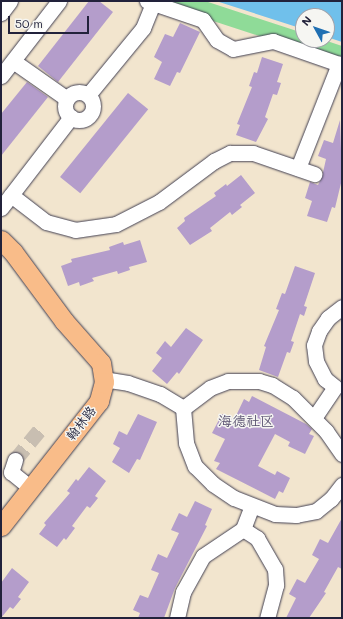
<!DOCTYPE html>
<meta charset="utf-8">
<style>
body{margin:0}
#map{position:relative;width:343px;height:619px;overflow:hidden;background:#f2e5ce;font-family:Mali,"LXGW WenKai TC",sans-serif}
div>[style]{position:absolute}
.green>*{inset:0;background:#8fdb98}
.water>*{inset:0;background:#70c0eb}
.building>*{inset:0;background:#b49dcb;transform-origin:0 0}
.minor-tunnel>*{height:15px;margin-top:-7.5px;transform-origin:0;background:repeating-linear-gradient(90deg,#c8beb1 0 15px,transparent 0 23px)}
.roads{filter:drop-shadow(0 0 1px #413f51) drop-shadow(0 0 1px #413f51)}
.minor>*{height:15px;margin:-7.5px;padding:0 7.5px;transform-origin:7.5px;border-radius:7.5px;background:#fff}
.minor>.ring{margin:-7.5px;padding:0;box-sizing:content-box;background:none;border:15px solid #fff;border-radius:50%}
.major>*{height:19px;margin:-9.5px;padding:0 9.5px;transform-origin:9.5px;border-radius:9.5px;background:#f9bc89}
span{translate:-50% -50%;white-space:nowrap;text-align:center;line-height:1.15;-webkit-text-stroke:3px #f6f6f2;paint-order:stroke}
.street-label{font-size:13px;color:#22223b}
.neighbourhood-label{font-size:14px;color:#554d6d}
.frame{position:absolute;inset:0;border:2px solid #22223b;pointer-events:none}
.north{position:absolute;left:295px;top:8px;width:40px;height:40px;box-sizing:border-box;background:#f6f6f2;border:1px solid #a1a1a9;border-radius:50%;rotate:310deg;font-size:11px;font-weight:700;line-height:16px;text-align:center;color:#22223b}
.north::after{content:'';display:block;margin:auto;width:14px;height:18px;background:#1f6fb2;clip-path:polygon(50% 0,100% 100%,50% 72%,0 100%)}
.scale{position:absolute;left:8px;top:16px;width:81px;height:18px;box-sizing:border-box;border:2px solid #22223b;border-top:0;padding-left:5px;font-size:12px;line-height:14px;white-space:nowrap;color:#22223b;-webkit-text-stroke:3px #f6f6f2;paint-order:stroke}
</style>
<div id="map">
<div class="green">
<div style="clip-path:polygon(152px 1px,205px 1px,303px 33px,303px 40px,324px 40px,342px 46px,342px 63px)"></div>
</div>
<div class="water">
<div style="clip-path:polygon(216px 1px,342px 1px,342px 42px,327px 37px,327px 16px,303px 16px,303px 29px)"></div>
</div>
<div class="building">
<div style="clip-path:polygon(89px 1px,99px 1px,113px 12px,58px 82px,38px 66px)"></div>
<div style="clip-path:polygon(180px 23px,200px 32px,180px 73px,177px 72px,170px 86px,154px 79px,162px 62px,154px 57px,165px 34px,173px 37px)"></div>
<div style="clip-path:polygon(262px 57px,283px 64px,277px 82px,281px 83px,277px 95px,273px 94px,265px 117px,268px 119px,256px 142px,236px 135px,240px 125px,237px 124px,252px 87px,249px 86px,254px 72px,257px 73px)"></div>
<div style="clip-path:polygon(27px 82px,48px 97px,1px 156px,1px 114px)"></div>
<div style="left:128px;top:93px;width:26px;height:108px;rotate:39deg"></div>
<div style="clip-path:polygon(340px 120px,342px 179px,335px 208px,332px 207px,327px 222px,307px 216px,312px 201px,305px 198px,310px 182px,318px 185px,322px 177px,326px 159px,318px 156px,324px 140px,333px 143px)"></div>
<div style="clip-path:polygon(241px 175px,255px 193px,240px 205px,242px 207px,232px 215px,230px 212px,210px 228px,212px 231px,190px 245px,177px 228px,185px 221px,184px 218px,216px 196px,214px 193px,226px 184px,227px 186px)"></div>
<div style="clip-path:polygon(140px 240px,147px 262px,129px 267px,130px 270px,118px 274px,117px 271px,92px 278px,94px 281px,80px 286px,79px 282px,68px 286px,61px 266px,72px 262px,71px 259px,110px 250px,109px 247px,123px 242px,124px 245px)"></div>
<div style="clip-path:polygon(295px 266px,315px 273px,304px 306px,307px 307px,304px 316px,300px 314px,291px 341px,294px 342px,290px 353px,287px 352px,278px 377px,259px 370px,266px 347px,264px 346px,279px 310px,276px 309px,282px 293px,285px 294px)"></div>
<div style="clip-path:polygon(186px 328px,203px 340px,179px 374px,177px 372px,167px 384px,152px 371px,162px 358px,156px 353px,165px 341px,171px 347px)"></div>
<div style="clip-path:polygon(252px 396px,306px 424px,312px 429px,309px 434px,314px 436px,305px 454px,288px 446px,290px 442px,275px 434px,258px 466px,275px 475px,277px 471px,290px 478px,283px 493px,279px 491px,275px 499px,216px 469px,220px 463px,214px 461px,225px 439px,212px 433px,222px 414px,234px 420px,244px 399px,249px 402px)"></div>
<div style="clip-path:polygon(138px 414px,157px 422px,140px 460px,137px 459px,129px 473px,112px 462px,120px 448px,113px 444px,119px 431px,127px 435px)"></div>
<div style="clip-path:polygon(89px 467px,106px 481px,95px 496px,98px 498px,90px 508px,87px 506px,72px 526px,75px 528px,66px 540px,64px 538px,57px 547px,39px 534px,46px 525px,44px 523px,70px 493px,67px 491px,76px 479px,78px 481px)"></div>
<div style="clip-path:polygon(195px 501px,212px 509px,205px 525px,207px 526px,175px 588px,164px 618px,138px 618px,140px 613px,133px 610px,140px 595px,148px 598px,155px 582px,159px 573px,151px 570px,158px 554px,167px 558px,179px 533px,171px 530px,179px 513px,187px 517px)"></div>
<div style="clip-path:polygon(342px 518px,342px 569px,338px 567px,324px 592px,326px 593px,309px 618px,286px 618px,296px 598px,289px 594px,297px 579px,305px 583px,319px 559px,312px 555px,320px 539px,328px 543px)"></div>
<div style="clip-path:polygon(12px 568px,29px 582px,18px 597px,21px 599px,13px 609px,10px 607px,1px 618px,1px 583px)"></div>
</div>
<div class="minor-tunnel">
<div style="left:15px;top:460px;width:43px;rotate:-50.7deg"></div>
</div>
<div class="roads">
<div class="minor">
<div style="left:147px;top:1px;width:59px;rotate:18.7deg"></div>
<div style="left:203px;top:20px;width:24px;rotate:55deg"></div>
<div style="left:217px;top:40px;width:18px;rotate:29deg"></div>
<div style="left:233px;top:49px;width:41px;rotate:-11.3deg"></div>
<div style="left:273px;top:41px;width:73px;rotate:19.2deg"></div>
<div style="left:1px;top:13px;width:15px;rotate:-53deg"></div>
<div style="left:13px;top:61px;width:66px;rotate:35.1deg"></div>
<div style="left:1px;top:76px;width:95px;rotate:-52.3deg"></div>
<div class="ring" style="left:65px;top:92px;width:13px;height:13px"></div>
<div style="left:88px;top:95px;width:87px;rotate:-50.6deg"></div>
<div style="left:143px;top:28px;width:27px;rotate:-68deg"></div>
<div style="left:298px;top:168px;width:112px;rotate:-68.5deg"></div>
<div style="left:11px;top:195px;width:44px;rotate:37.6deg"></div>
<div style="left:46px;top:222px;width:30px;rotate:15deg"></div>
<div style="left:75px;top:230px;width:41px;rotate:-8.3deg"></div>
<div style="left:116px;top:224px;width:48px;rotate:-27.1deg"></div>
<div style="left:159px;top:202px;width:69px;rotate:-36.7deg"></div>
<div style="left:214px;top:161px;width:18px;rotate:-27deg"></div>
<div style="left:230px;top:153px;width:23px"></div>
<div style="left:253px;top:153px;width:65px;rotate:19deg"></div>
<div style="left:1px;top:208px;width:115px;rotate:-52.4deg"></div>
<div style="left:103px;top:379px;width:25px;rotate:9deg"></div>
<div style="left:128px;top:383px;width:34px;rotate:19deg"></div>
<div style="left:160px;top:394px;width:27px;rotate:31deg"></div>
<div style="left:314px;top:418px;width:37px;rotate:-56deg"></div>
<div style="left:335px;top:387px;width:13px;rotate:-141deg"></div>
<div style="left:325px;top:379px;width:20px;rotate:-117deg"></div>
<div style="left:316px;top:361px;width:16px;rotate:-97deg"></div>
<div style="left:314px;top:345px;width:15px;rotate:-70deg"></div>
<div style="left:319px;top:331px;width:16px;rotate:-55deg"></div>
<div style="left:328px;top:318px;width:18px;rotate:-38deg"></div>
<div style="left:342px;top:454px;width:28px;rotate:-125deg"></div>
<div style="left:326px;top:431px;width:47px;rotate:-135deg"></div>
<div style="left:293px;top:398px;width:25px;rotate:-148deg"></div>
<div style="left:272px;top:385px;width:14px;rotate:-163deg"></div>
<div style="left:259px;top:381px;width:31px;rotate:180deg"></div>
<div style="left:228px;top:381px;width:19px;rotate:159deg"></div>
<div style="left:210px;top:388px;width:34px;rotate:143deg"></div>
<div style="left:183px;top:408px;width:35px;rotate:85deg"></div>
<div style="left:186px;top:443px;width:25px;rotate:69deg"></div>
<div style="left:195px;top:466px;width:25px;rotate:45deg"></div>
<div style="left:213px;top:484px;width:25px;rotate:34deg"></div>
<div style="left:234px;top:498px;width:44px;rotate:21.3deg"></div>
<div style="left:275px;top:514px;width:21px;rotate:3deg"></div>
<div style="left:296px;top:515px;width:20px;rotate:-11deg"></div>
<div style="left:316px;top:511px;width:19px;rotate:-39deg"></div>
<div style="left:331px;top:499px;width:18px;rotate:-52deg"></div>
<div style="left:15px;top:460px;width:13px;rotate:108deg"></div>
<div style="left:11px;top:472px;width:26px;rotate:39deg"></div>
<div style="left:243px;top:529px;width:17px;rotate:33deg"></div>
<div style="left:257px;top:538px;width:36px;rotate:60deg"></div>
<div style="left:275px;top:569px;width:16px;rotate:86deg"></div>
<div style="left:276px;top:585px;width:34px;rotate:105deg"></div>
<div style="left:177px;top:618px;width:27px;rotate:-77deg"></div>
<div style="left:183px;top:592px;width:41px;rotate:-60.9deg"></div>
<div style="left:203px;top:556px;width:48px;rotate:-34deg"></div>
<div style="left:243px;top:529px;width:25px;rotate:-69deg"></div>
</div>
<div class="major">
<div style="left:1px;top:240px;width:17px;rotate:45deg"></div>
<div style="left:13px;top:252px;width:86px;rotate:53.5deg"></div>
<div style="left:64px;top:321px;width:56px;rotate:48.6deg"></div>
<div style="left:101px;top:363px;width:19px;rotate:81deg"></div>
<div style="left:104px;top:382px;width:20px;rotate:105deg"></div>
<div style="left:99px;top:401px;width:159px;rotate:128.1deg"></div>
</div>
</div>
<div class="street-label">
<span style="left:81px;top:423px;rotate:-52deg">翰林路</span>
</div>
<div class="neighbourhood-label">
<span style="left:246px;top:421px">海德社区</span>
</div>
<div class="frame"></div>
<div class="north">N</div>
<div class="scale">50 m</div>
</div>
